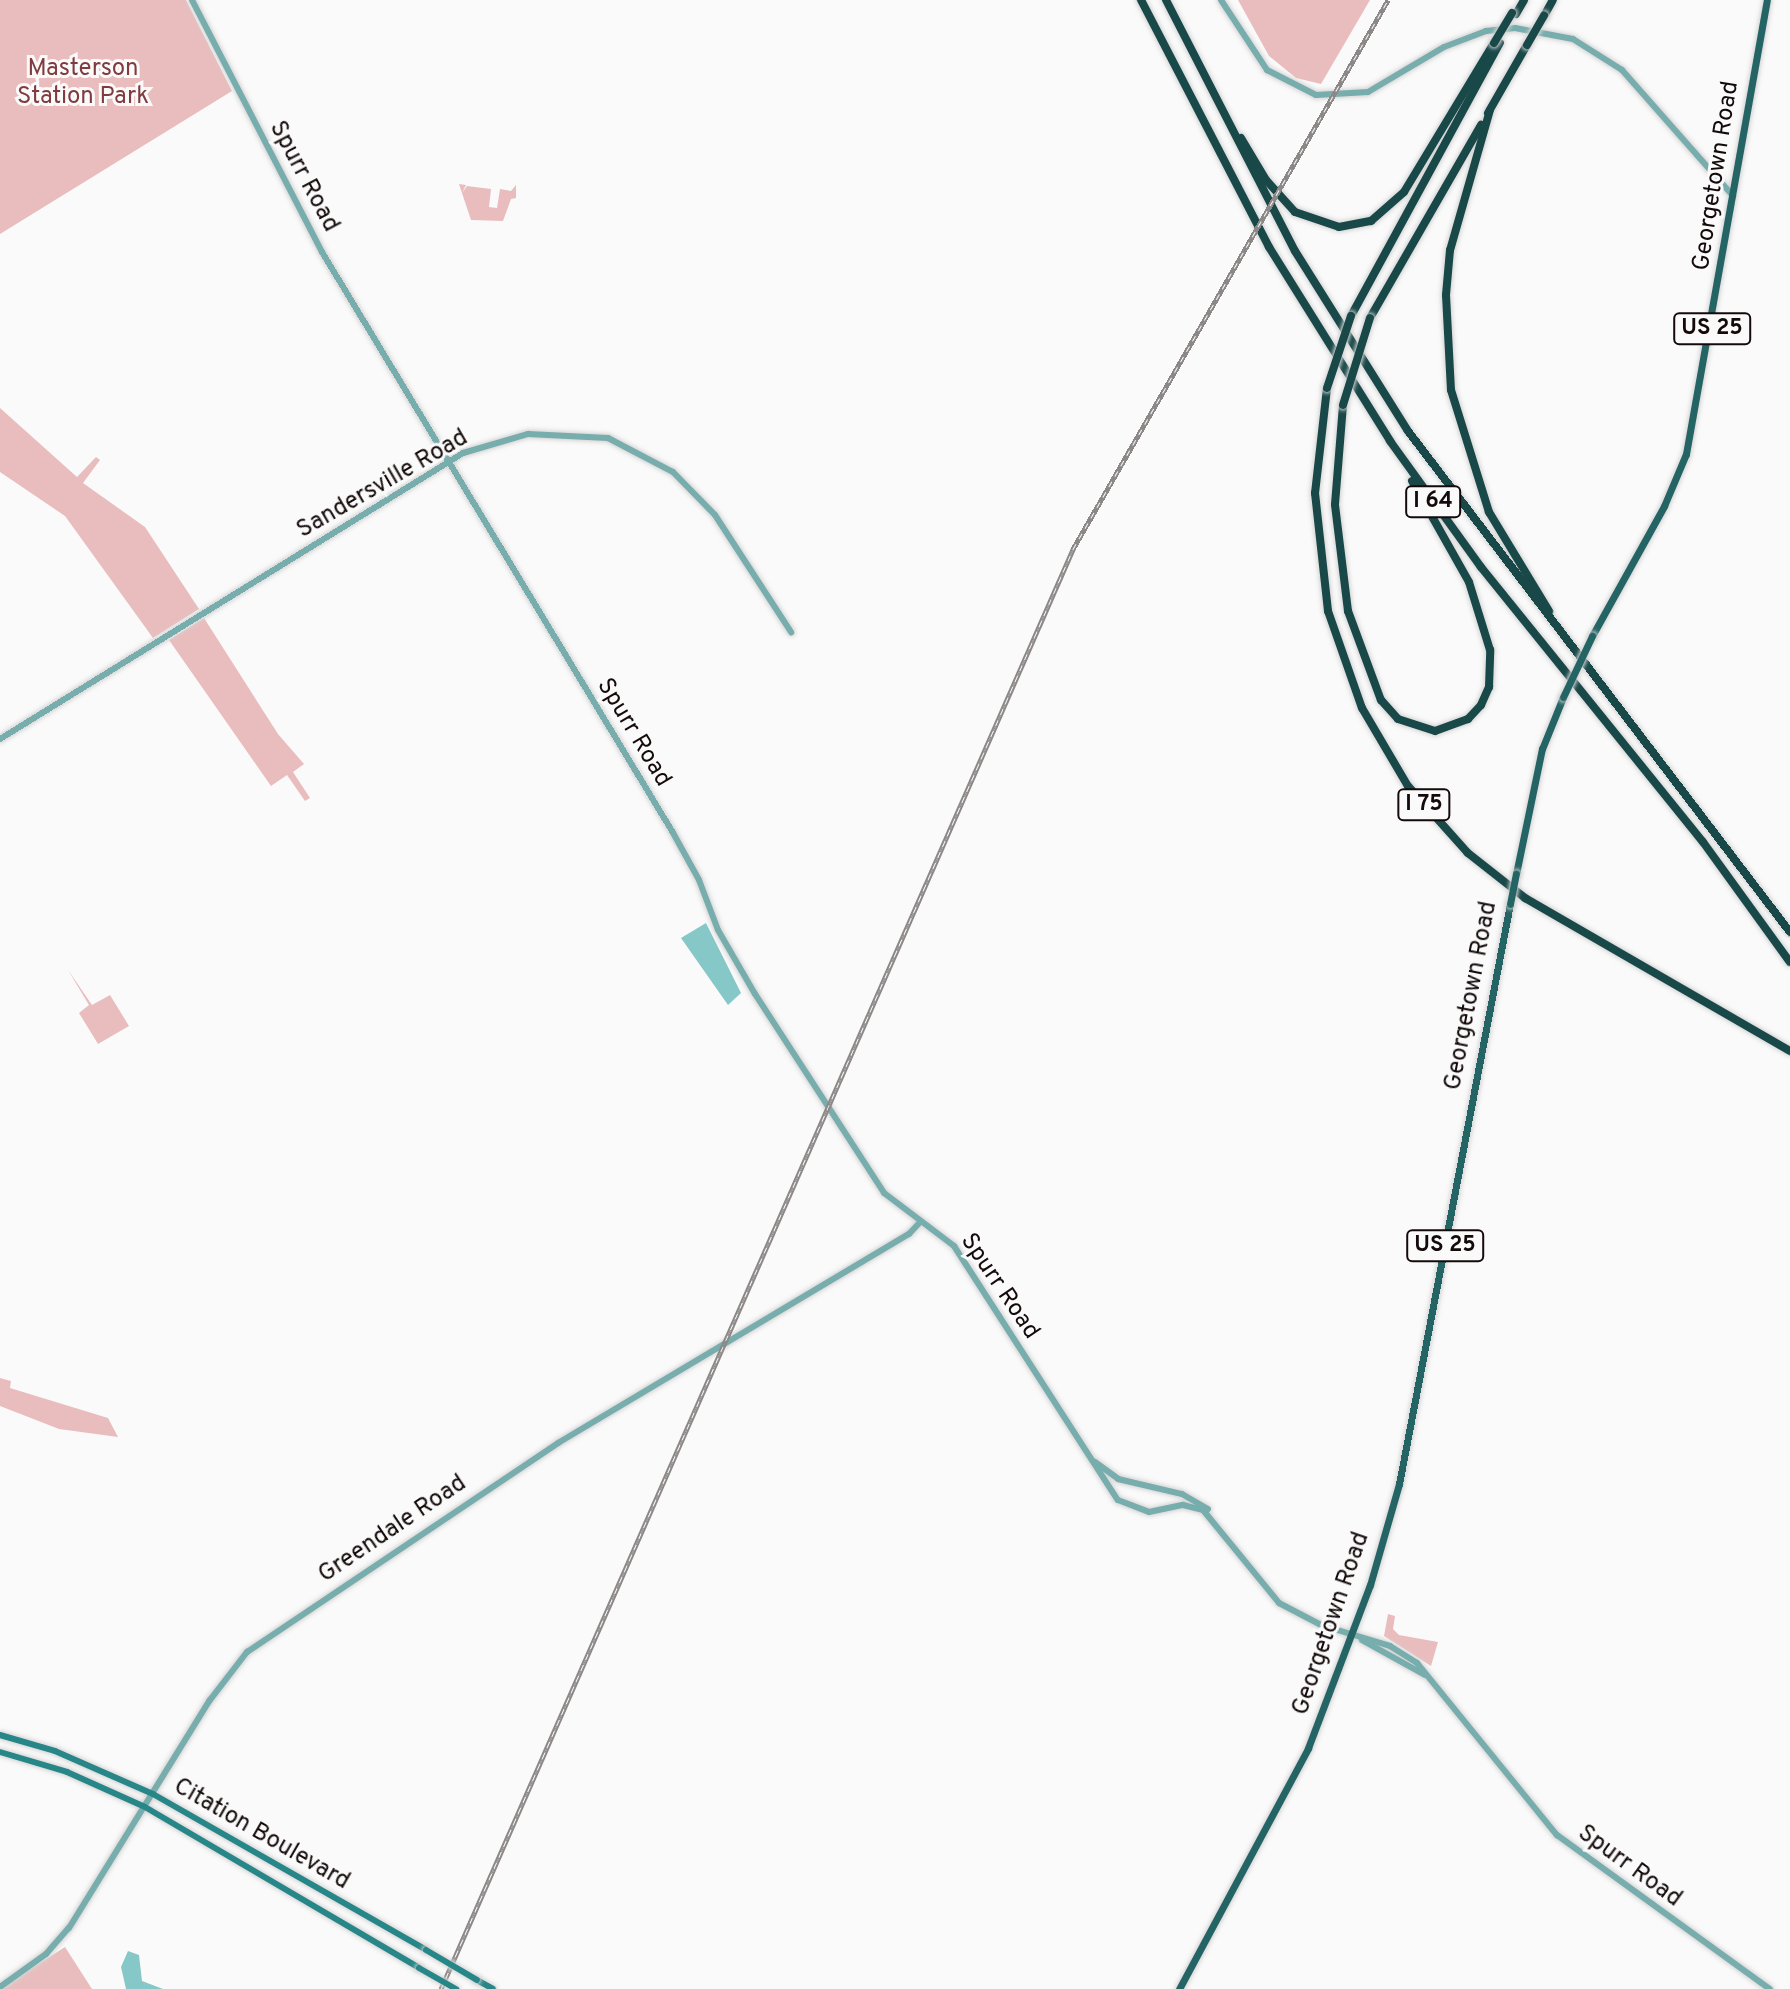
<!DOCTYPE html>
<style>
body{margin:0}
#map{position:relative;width:1790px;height:1989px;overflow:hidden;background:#fafafa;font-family:Overpass,sans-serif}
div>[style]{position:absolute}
.green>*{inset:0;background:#e9bdbe}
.water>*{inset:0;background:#86c7c7}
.roads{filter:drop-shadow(0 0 2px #d5d4d4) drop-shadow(0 0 2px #d5d4d4)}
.tertiary>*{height:6px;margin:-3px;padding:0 3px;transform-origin:3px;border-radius:3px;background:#77adad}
.secondary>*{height:6px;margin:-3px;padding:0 3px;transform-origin:3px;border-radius:3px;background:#278687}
.primary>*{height:7px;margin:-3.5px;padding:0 3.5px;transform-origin:3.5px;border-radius:3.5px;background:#246465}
.motorway>*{height:8px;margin:-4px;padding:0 4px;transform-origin:4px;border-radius:4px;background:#194849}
.rail>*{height:5px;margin-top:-2.5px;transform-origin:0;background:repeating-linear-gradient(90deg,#fafafa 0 6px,#8d8888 0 12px);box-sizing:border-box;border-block:2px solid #8d8888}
.bridges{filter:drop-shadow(0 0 2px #d5d4d4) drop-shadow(0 0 2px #d5d4d4)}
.secondary-bridge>*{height:6px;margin:-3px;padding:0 3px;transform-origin:3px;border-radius:3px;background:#278687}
.primary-bridge>*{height:7px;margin:-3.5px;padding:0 3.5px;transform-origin:3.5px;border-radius:3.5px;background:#246465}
.motorway-bridge>*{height:8px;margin:-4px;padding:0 4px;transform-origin:4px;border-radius:4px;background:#194849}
span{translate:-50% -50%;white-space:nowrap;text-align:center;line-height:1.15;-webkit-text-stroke:6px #fafafa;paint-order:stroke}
.shield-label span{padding:2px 6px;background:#fafafa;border:2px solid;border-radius:6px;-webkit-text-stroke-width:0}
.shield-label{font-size:22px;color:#140a0b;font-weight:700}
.park-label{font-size:24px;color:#803b3f}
.street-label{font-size:24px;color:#140a0b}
</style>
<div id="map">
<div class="green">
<div style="clip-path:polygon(0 0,186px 0,232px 91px,0 234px)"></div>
<div style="clip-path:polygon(1238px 0,1370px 0,1321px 84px,1296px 78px,1269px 56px)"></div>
<div style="clip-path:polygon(459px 184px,466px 185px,462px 193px,467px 186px,491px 189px,489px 207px,497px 208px,500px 189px,511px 191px,516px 185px,516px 198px,511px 199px,503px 221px,471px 220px)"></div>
<div style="clip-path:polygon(0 408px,77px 477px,96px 457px,100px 460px,83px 483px,145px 527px,199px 609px,153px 638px,65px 516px,0 472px)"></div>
<div style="clip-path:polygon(204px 618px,278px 734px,304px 764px,293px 772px,310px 798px,305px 801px,287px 775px,271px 786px,169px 640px)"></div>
<div style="clip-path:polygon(68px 970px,92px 1005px,110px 995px,129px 1026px,98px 1044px,79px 1013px,89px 1005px)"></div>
<div style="clip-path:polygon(0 1378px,11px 1381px,10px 1388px,108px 1418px,118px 1437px,59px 1429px,0 1406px)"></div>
<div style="clip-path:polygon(1388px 1614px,1395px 1616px,1393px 1629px,1399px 1635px,1438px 1642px,1431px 1666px,1384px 1636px)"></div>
<div style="clip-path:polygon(65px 1947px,92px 1989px,3px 1989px,29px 1970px)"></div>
</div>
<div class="water">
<div style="clip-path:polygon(706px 923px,741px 993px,728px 1005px,681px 938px)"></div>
<div style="clip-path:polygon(128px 1951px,139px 1955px,142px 1981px,163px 1989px,126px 1989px,121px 1967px)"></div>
</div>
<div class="roads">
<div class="tertiary">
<div style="left:192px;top:0;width:284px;rotate:62.7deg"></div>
<div style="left:322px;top:252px;width:677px;rotate:58.85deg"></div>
<div style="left:672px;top:831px;width:56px;rotate:61.1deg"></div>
<div style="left:699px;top:880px;width:53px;rotate:69.2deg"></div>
<div style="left:718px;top:930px;width:74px;rotate:60deg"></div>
<div style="left:755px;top:994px;width:237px;rotate:57deg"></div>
<div style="left:884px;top:1193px;width:88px;rotate:37.1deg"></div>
<div style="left:954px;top:1246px;width:302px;rotate:57.2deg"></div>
<div style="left:1118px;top:1500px;width:33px;rotate:21deg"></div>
<div style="left:1149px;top:1512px;width:35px;rotate:-12deg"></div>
<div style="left:1183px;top:1505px;width:21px;rotate:14deg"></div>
<div style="left:1203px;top:1510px;width:120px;rotate:50.7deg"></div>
<div style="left:1279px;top:1603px;width:47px;rotate:27.6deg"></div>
<div style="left:1321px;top:1625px;width:72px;rotate:16.9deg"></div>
<div style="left:1390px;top:1646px;width:32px;rotate:32deg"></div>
<div style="left:1417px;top:1663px;width:222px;rotate:50.9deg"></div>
<div style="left:1557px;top:1835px;width:263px;rotate:35.9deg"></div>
<div style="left:1221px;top:0;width:84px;rotate:56.7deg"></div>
<div style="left:1267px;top:70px;width:55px;rotate:27deg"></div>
<div style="left:1316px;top:95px;width:52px;rotate:-3.3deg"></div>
<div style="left:1368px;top:92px;width:88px;rotate:-30.6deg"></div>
<div style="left:1444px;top:47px;width:45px;rotate:-20.9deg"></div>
<div style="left:1486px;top:31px;width:29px;rotate:-6deg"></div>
<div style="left:1515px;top:28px;width:59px;rotate:10.7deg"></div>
<div style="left:1573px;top:39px;width:58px;rotate:32.3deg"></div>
<div style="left:1622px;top:70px;width:168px;rotate:48.6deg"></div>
<div style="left:0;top:739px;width:544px;rotate:-31.7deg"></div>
<div style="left:463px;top:453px;width:68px;rotate:-16.3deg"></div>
<div style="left:528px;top:434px;width:80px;rotate:2.9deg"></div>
<div style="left:608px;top:438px;width:73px;rotate:27.6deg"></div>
<div style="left:673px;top:472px;width:60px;rotate:45.7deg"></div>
<div style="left:715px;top:515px;width:140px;rotate:57deg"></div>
<div style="left:1095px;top:1462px;width:29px;rotate:36deg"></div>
<div style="left:1118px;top:1479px;width:66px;rotate:13.2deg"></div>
<div style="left:1182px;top:1494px;width:30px;rotate:30deg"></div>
<div style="left:1362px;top:1640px;width:72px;rotate:29.1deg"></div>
<div style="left:0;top:1987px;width:57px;rotate:-35.7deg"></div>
<div style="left:46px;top:1954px;width:35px;rotate:-49deg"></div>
<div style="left:69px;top:1928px;width:268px;rotate:-58.3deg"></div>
<div style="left:210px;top:1700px;width:61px;rotate:-52.4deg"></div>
<div style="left:247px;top:1652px;width:375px;rotate:-33.9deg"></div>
<div style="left:558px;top:1443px;width:409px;rotate:-30.8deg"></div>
<div style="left:909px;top:1234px;width:16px;rotate:-47deg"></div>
</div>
<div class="secondary">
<div style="left:0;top:1735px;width:57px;rotate:16.2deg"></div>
<div style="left:55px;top:1751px;width:107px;rotate:23.7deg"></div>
<div style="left:153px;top:1794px;width:314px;rotate:29.7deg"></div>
<div style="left:0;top:1752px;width:70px;rotate:16.6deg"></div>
<div style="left:67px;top:1772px;width:85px;rotate:24.2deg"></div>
<div style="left:145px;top:1807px;width:318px;rotate:30.4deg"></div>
<div style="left:477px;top:1980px;width:18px;rotate:29deg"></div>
</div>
<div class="primary">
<div style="left:1592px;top:636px;width:149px;rotate:-61deg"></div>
<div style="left:1664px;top:506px;width:56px;rotate:-67.1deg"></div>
<div style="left:1686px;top:454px;width:461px;rotate:-79.9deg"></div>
<div style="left:1516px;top:874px;width:128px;rotate:-78.3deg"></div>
<div style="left:1542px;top:749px;width:56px;rotate:-68deg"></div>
<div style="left:1179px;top:1989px;width:273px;rotate:-61.8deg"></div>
<div style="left:1308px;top:1748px;width:174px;rotate:-69.2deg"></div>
<div style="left:1370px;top:1585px;width:105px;rotate:-74deg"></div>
<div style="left:1399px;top:1484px;width:591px;rotate:-79.17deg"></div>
</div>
<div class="motorway">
<div style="left:1141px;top:0;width:278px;rotate:62.6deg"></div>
<div style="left:1269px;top:247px;width:229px;rotate:58deg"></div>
<div style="left:1390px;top:441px;width:155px;rotate:54.2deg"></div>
<div style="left:1481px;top:567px;width:353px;rotate:51.1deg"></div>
<div style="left:1703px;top:842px;width:148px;rotate:54.1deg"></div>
<div style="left:1166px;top:0;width:282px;rotate:62.8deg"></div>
<div style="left:1295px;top:251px;width:213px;rotate:57.9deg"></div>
<div style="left:1408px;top:431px;width:630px;rotate:52.68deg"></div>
<div style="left:1516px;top:14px;width:16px;rotate:-60deg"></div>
<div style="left:1544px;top:16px;width:18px;rotate:-61deg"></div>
<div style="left:1490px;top:110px;width:146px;rotate:105.9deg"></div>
<div style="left:1450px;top:250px;width:45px;rotate:95.1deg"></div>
<div style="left:1446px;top:295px;width:95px;rotate:87deg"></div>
<div style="left:1451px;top:390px;width:128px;rotate:72.7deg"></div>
<div style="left:1489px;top:512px;width:116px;rotate:58.8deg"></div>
<div style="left:1488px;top:113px;width:78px;rotate:-60.2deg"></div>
<div style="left:1241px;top:138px;width:49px;rotate:59.2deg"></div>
<div style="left:1266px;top:180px;width:43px;rotate:47.8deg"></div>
<div style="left:1295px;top:212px;width:46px;rotate:18.8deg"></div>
<div style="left:1339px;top:227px;width:33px;rotate:-11deg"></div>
<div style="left:1371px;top:221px;width:44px;rotate:-41.3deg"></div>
<div style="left:1404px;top:192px;width:174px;rotate:-58.9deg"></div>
<div style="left:1351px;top:316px;width:311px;rotate:-61.4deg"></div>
<div style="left:1370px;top:318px;width:223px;rotate:-60.1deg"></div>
<div style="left:1327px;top:388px;width:106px;rotate:96.5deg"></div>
<div style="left:1315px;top:493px;width:119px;rotate:83.7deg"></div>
<div style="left:1328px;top:611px;width:103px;rotate:70.7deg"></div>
<div style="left:1362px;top:708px;width:91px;rotate:59.5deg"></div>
<div style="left:1408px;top:786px;width:90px;rotate:48.2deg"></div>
<div style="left:1468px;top:853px;width:73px;rotate:38.3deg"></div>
<div style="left:1525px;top:898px;width:306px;rotate:30deg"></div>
<div style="left:1343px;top:405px;width:100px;rotate:94.6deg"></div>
<div style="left:1335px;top:505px;width:107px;rotate:83deg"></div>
<div style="left:1348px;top:611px;width:95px;rotate:69.7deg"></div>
<div style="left:1381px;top:700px;width:25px;rotate:48deg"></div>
<div style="left:1398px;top:719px;width:39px;rotate:18deg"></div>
<div style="left:1435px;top:731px;width:35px;rotate:-20deg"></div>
<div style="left:1468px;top:719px;width:19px;rotate:-47deg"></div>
<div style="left:1481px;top:705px;width:20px;rotate:-66deg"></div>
<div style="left:1489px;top:687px;width:37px;rotate:-88deg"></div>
<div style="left:1490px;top:650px;width:71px;rotate:-107.2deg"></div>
<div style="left:1469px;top:582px;width:116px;rotate:-119.4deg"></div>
</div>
</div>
<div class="rail">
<div style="left:441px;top:1989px;width:1573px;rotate:-66.3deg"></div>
<div style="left:1073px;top:549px;width:633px;rotate:-60.15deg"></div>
</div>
<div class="bridges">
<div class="secondary-bridge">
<div style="left:426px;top:1950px;width:59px;rotate:30.5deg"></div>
<div style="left:419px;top:1968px;width:43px;rotate:29.6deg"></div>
</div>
<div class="primary-bridge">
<div style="left:1563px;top:697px;width:68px;rotate:-64.6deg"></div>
<div style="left:1510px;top:904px;width:31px;rotate:-79deg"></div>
</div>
<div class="motorway-bridge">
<div style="left:1494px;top:43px;width:35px;rotate:-59deg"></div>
<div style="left:1527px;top:45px;width:34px;rotate:-60deg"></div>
<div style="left:1327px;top:388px;width:76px;rotate:-71.6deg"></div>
<div style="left:1343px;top:405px;width:91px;rotate:-72.8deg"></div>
</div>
</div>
<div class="shield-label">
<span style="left:1712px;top:329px">US 25</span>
<span style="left:1433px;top:502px">I 64</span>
<span style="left:1424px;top:805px">I 75</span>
<span style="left:1445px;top:1246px">US 25</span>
</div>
<div class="park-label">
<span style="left:83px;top:84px">Masterson<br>Station Park</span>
</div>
<div class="street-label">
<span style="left:1717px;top:176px;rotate:-81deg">Georgetown Road</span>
<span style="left:303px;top:177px;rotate:62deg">Spurr Road</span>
<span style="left:383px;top:485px;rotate:-30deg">Sandersville Road</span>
<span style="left:633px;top:733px;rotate:59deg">Spurr Road</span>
<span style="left:1472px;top:996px;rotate:-79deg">Georgetown Road</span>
<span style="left:999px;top:1287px;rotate:56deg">Spurr Road</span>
<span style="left:393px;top:1530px;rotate:-34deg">Greendale Road</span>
<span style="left:1332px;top:1624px;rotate:-71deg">Georgetown Road</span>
<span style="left:261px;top:1835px;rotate:30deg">Citation Boulevard</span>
<span style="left:1629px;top:1867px;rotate:36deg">Spurr Road</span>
</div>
</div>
